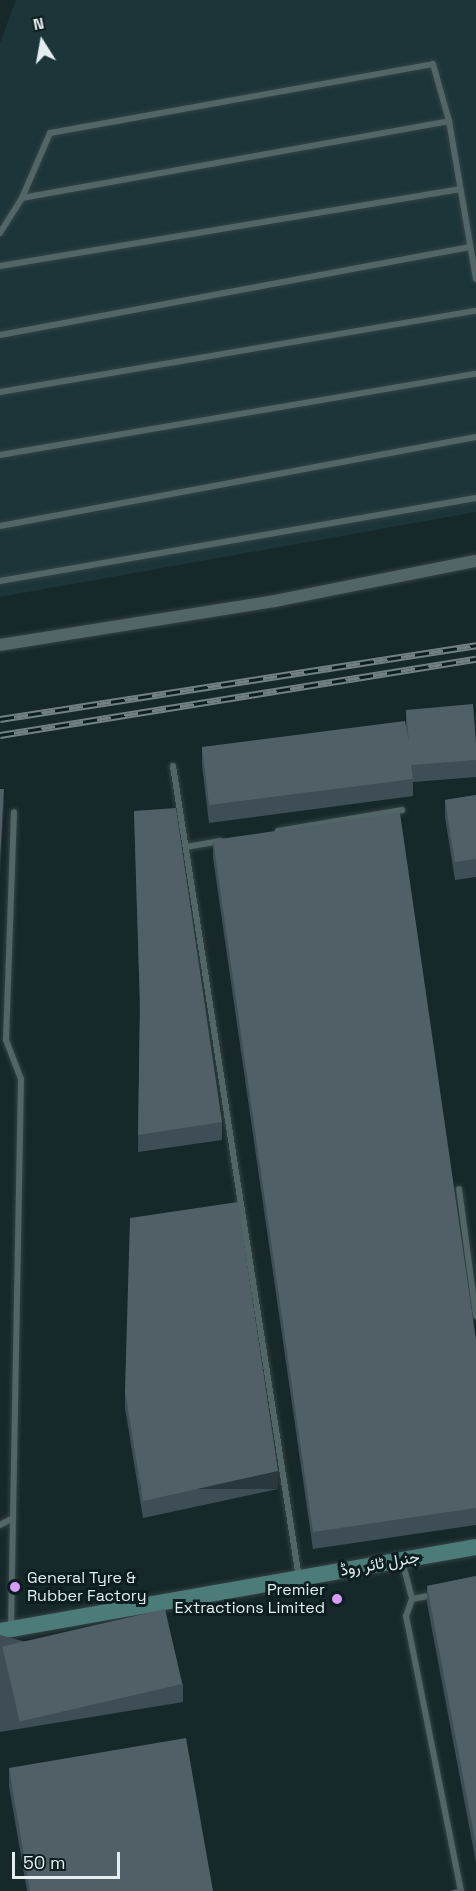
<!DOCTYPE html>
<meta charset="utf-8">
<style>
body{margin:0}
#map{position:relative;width:476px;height:1891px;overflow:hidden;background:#17282a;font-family:"Space Grotesk",Vazirmatn,sans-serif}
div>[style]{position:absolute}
.built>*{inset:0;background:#1b3539}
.roads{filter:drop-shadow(0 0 2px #344244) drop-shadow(0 0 2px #344244)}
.lane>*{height:6px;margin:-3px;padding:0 3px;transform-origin:3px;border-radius:3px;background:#526567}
.street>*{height:12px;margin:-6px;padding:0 6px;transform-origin:6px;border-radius:6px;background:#526567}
.secondary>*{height:16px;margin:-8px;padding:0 8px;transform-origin:8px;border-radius:8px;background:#4b7c7a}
.rail>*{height:7px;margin-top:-3.5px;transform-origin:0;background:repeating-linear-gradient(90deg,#0d1e21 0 14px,#738183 0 28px);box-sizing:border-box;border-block:2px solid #738183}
.wall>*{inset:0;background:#3f4e56}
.shaded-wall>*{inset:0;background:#28383d;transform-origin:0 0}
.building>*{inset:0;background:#515f66;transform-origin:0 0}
.dots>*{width:16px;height:16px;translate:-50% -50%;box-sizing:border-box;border:3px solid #0d1e21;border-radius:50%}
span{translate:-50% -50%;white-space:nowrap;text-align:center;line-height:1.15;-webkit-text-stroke:6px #0d1e21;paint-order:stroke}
.street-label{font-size:16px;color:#e4eef0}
.poi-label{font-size:16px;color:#e4eef0}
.left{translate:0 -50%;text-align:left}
.right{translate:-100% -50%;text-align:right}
.north{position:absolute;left:12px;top:12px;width:60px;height:60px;-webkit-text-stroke:4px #0d1e21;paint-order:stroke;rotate:349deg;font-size:16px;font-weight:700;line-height:24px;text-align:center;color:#e4eef0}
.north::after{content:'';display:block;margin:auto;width:21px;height:27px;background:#e4eef0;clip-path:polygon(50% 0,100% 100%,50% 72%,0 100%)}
.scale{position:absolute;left:12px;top:1852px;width:108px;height:27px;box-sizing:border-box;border:3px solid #e4eef0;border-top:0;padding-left:8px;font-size:18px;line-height:21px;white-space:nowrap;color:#e4eef0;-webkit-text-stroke:4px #0d1e21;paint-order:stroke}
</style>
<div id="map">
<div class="built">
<div style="clip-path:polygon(16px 0,476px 0,476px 512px,0 597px,0 43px)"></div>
</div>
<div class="roads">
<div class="lane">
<div style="left:22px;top:198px;width:434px;rotate:-10.2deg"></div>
<div style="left:0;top:233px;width:41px;rotate:-57.8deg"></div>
<div style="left:22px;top:198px;width:71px;rotate:-66.7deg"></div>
<div style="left:50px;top:133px;width:389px;rotate:-10.2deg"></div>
<div style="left:433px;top:64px;width:59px;rotate:74.3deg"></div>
<div style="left:449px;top:121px;width:160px;rotate:80.3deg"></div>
<div style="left:0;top:266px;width:467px;rotate:-9.5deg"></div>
<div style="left:0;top:335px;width:478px;rotate:-10.6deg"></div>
<div style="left:0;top:392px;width:483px;rotate:-9.7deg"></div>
<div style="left:0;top:455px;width:483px;rotate:-9.7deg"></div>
<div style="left:0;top:526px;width:484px;rotate:-10.6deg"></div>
<div style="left:0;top:581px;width:483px;rotate:-9.9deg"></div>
<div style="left:173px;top:766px;width:822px;rotate:81.18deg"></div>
<div style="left:278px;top:831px;width:126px;rotate:-9.6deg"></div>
<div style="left:186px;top:847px;width:35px;rotate:-10deg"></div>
<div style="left:459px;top:1189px;width:128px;rotate:82.4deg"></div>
<div style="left:0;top:1525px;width:15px;rotate:-28deg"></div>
<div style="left:402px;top:1561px;width:39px;rotate:75deg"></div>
<div style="left:412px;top:1599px;width:18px;rotate:109deg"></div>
<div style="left:406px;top:1616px;width:280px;rotate:78.7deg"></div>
<div style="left:412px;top:1599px;width:20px;rotate:-11deg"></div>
<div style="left:11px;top:1628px;width:549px;rotate:-88.96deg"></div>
<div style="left:21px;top:1079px;width:42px;rotate:-111deg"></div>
<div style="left:6px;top:1040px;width:228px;rotate:-88deg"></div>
</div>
<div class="street">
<div style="left:0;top:645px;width:278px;rotate:-9.1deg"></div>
<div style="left:275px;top:601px;width:205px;rotate:-11.3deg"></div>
</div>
<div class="secondary">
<div style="left:0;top:1631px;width:483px;rotate:-10deg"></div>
</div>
</div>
<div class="rail">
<div style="left:0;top:719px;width:482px;rotate:-8.8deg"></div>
<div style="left:0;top:735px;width:482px;rotate:-9.1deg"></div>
</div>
<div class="wall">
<div style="clip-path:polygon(406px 710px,476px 743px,476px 777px,413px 782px,413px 796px,209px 823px,202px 765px,202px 747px,406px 728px)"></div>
<div style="clip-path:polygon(476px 795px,476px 877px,455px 880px,445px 817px,445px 800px)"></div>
<div style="clip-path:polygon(134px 811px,222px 1122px,222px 1140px,138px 1152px,140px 1012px)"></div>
<div style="clip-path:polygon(213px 840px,476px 1340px,476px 1525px,313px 1549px,213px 858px)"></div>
<div style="clip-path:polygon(125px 1391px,278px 1489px,143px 1518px,125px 1408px)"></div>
<div style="clip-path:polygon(476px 1576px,476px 1863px,427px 1603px,427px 1586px)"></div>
<div style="clip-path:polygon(0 1635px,183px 1684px,183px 1702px,0 1732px)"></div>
<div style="clip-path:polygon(9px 1768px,213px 1891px,27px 1891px,9px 1786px)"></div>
</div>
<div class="shaded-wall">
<div style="clip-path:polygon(4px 789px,4px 807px,0 877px,0 860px)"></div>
<div style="left:278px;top:1471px;width:18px;height:138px;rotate:90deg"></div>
</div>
<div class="building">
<div style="clip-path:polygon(473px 704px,476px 743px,476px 760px,411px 765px,413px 779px,209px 805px,202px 747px,405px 721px,409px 743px,406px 710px)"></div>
<div style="clip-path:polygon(0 789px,4px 789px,0 860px)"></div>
<div style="clip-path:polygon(476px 795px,476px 859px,455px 862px,445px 800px)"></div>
<div style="clip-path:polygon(176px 808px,222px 1122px,138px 1135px,140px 1000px,134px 811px)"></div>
<div style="clip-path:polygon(400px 813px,476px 1340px,476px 1508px,313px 1532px,213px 840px)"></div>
<div style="clip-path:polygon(238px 1202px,278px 1471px,143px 1501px,125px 1391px,130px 1218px)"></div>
<div style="clip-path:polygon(476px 1576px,476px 1845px,427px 1586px)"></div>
<div style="left:165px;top:1609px;width:77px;height:167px;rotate:77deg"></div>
<div style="clip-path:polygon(186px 1738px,213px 1891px,30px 1891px,9px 1768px)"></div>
<div style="clip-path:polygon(462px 1888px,462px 1891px,449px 1891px)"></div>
</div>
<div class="dots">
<div style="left:15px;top:1587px;background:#d79bf9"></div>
<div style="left:337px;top:1599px;background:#d79bf9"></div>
</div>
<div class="street-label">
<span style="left:380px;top:1564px;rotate:-10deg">جنرل ٹائر روڈ</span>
</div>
<div class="poi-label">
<span class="left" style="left:27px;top:1587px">General Tyre &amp;<br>Rubber Factory</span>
<span class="right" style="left:325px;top:1599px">Premier<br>Extractions Limited</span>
</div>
<div class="north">N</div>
<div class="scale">50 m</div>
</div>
